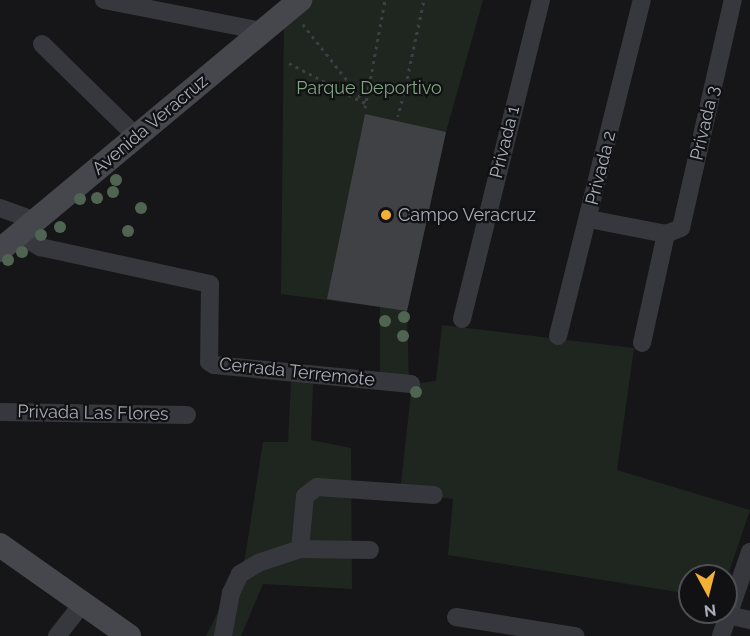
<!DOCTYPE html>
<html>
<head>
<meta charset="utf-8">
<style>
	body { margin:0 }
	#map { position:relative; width:750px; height:636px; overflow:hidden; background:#161618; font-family:Raleway,sans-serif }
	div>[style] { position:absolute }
	.green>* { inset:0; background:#1e261f }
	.building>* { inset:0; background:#404145 }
	.path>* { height:3px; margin-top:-1.5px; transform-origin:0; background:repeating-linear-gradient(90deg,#3d3f44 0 3px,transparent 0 7.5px) }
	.street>* { height:18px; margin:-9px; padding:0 9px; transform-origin:9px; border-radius:9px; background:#37383d }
	.secondary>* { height:24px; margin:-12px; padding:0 12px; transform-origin:12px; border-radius:12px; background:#45474d }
	.trees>* { width:12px; height:12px; margin:-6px; border-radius:50%; background:#506452 }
	.dots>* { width:16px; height:16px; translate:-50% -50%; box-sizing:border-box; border:3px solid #111113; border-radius:50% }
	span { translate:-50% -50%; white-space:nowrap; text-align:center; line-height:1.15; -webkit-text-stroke:4.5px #111113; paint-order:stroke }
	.park-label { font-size:18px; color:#7fa381 }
	.street-label { font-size:18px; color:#a8adb8 }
	.poi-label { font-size:18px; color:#a8adb8 }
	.left { translate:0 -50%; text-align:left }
	.north { position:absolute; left:678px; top:564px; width:60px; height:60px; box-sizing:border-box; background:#111113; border:2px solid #4d4f55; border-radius:50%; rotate:173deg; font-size:16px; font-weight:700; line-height:24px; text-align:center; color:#a8adb8 }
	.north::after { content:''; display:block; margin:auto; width:21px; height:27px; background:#f2b134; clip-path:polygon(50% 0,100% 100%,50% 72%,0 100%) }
</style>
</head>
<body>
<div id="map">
	<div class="green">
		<i style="clip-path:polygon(304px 0,483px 0,446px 132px,407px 311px,409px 386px,380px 383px,380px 307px,281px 294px,284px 16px)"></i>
		<i style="clip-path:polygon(442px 325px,634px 348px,617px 470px,750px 510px,726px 581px,726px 576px,690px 576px,690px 594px,448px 555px,453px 499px,400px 492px,412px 384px,436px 381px)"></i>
		<i style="clip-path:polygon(291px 380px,313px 384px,311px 440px,351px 448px,352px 589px,263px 584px,241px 636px,206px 636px,245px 558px,263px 442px,288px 442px)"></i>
	</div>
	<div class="building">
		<i style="clip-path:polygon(365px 114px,446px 132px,407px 311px,327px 299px)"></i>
	</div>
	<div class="path">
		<i style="left:289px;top:63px;width:86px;rotate:27.8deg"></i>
		<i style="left:365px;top:103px;width:103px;rotate:-128.3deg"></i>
		<i style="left:367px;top:88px;width:37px;rotate:8deg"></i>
		<i style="left:404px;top:93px;width:24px;rotate:105deg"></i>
		<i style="left:404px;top:93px;width:95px;rotate:-77.9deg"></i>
		<i style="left:365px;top:108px;width:110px;rotate:-79.5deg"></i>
	</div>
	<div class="street">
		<i style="left:104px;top:0;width:161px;rotate:11.1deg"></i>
		<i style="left:42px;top:44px;width:132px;rotate:44.4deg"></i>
		<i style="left:0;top:208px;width:37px;rotate:20deg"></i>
		<i style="left:589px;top:219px;width:78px;rotate:11deg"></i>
		<i style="left:666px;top:234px;width:16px;rotate:-22deg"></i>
		<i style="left:681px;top:228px;width:234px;rotate:-77.2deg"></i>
		<i style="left:18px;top:234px;width:26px;rotate:31deg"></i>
		<i style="left:40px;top:247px;width:174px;rotate:12.3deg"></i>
		<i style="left:210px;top:284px;width:78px;rotate:90.7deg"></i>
		<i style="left:209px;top:362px;width:6px;rotate:31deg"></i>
		<i style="left:214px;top:365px;width:198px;rotate:5.5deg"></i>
		<i style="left:462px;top:319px;width:329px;rotate:-76.1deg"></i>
		<i style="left:558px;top:336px;width:346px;rotate:-76deg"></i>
		<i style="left:642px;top:343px;width:112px;rotate:-77.6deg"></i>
		<i style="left:0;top:412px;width:187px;rotate:0.9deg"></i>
		<i style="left:300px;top:549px;width:53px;rotate:-84.6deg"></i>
		<i style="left:305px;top:496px;width:15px;rotate:-37deg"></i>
		<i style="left:317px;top:487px;width:117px;rotate:3.9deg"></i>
		<i style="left:728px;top:615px;width:23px;rotate:13deg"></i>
		<i style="left:456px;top:617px;width:121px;rotate:9.1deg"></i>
		<i style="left:57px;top:636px;width:42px;rotate:-51.8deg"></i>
		<i style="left:223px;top:636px;width:44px;rotate:-79.5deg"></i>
		<i style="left:231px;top:593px;width:21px;rotate:-65deg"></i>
		<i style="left:240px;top:574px;width:21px;rotate:-31deg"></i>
		<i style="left:258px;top:563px;width:44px;rotate:-18.4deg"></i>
		<i style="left:300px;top:549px;width:70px;rotate:0.8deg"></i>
		<i style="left:721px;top:636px;width:89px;rotate:-71deg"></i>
	</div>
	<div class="secondary">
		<i style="left:0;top:250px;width:391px;rotate:-39.8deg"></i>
		<i style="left:0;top:545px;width:158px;rotate:35.2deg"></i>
	</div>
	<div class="trees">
		<i style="left:116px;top:180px"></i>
		<i style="left:113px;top:192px"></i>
		<i style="left:97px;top:198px"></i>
		<i style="left:80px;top:199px"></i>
		<i style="left:141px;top:208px"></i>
		<i style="left:60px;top:227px"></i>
		<i style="left:128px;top:231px"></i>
		<i style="left:41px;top:235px"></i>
		<i style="left:22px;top:252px"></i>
		<i style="left:8px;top:260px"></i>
		<i style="left:404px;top:317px"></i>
		<i style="left:385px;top:321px"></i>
		<i style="left:403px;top:336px"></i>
		<i style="left:416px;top:392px"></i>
	</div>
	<div class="dots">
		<i style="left:386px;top:215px;background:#f2b134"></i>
	</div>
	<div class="park-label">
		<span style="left:369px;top:88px">Parque Deportivo</span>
	</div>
	<div class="street-label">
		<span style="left:705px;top:123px;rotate:-77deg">Privada 3</span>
		<span style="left:150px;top:125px;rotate:-40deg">Avenida Veracruz</span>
		<span style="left:505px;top:142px;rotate:-76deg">Privada 1</span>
		<span style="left:601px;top:168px;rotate:-76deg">Privada 2</span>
		<span style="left:297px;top:372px;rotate:6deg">Cerrada Terremote</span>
		<span style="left:93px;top:413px;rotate:1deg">Privada Las Flores</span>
	</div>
	<div class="poi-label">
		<span class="left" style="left:398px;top:215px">Campo Veracruz</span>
	</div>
	<div class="north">N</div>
</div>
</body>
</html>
